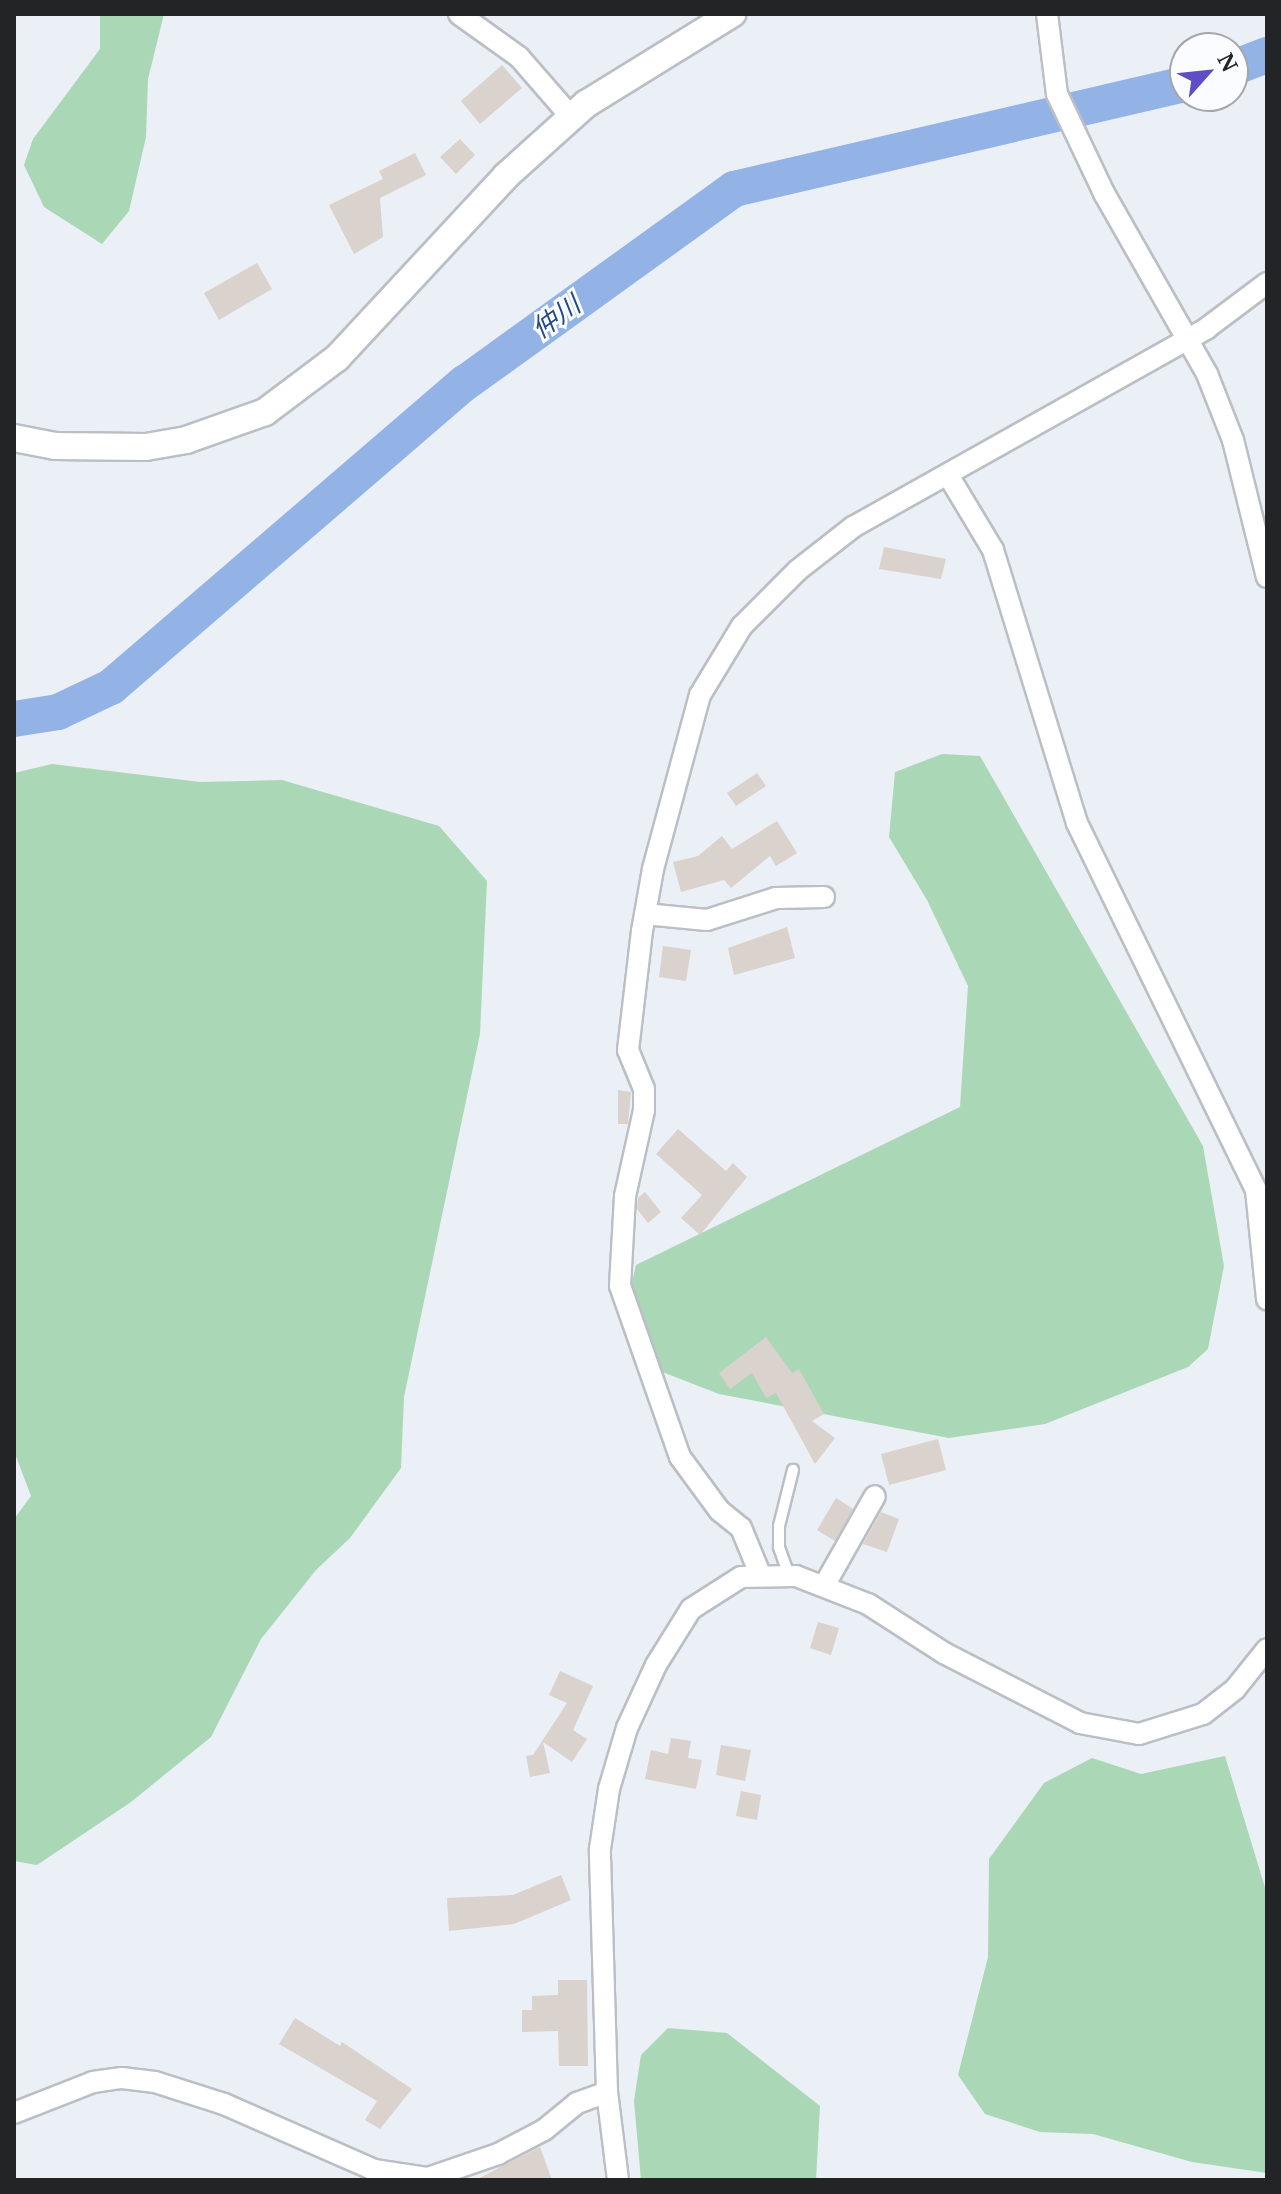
<!DOCTYPE html>
<html>
<head>
<meta charset="utf-8">
<style>
	body { margin:0 }
	#map { position:relative; width:1281px; height:2194px; overflow:hidden; background:#ebeff6; font-family:"Noto Serif","Noto Sans JP",serif }
	div>[style] { position:absolute }
	.green>* { inset:0; background:#aad7b6 }
	.river>* { height:36px; margin:-18px; padding:0 18px; transform-origin:18px; border-radius:18px; background:#93b3e6 }
	.building>* { inset:0; background:#d9d2cd }
	.roads { filter:drop-shadow(2px 0 #bbbfc5) drop-shadow(-2px 0 #bbbfc5) drop-shadow(0 2px #bbbfc5) drop-shadow(0 -2px #bbbfc5) }
	.service>* { height:10px; margin:-5px; padding:0 5px; transform-origin:5px; border-radius:5px; background:#fff }
	.minor>* { height:20px; margin:-10px; padding:0 10px; transform-origin:10px; border-radius:10px; background:#fff }
	.tertiary>* { height:26px; margin:-13px; padding:0 13px; transform-origin:13px; border-radius:13px; background:#fff }
	span { translate:-50% -50%; white-space:nowrap; text-align:center; line-height:1.15; -webkit-text-stroke:6px #fbfcff; paint-order:stroke }
	.water-label { font-size:26px; color:#224885; font-style:italic }
	.frame { position:absolute; inset:0; border:16px solid #222426; pointer-events:none }
	.north { position:absolute; left:1169px; top:32px; width:80px; height:80px; box-sizing:border-box; background:#fbfcff; border:2px solid #a4a6a8; border-radius:50%; rotate:63deg; font-size:22px; font-weight:700; line-height:32px; text-align:center; color:#222426 }
	.north::after { content:''; display:block; margin:auto; width:28px; height:36px; background:#5f4dc6; clip-path:polygon(50% 0,100% 100%,50% 72%,0 100%) }
</style>
</head>
<body>
<div id="map">
	<div class="green">
		<i style="clip-path:polygon(100px 14px,164px 14px,148px 79px,146px 137px,129px 211px,102px 244px,44px 207px,24px 165px,33px 139px,100px 49px)"></i>
		<i style="clip-path:polygon(942px 754px,980px 756px,1203px 1146px,1224px 1266px,1208px 1349px,1188px 1367px,1045px 1424px,949px 1438px,719px 1394px,647px 1366px,628px 1301px,636px 1265px,960px 1107px,968px 986px,927px 900px,889px 837px,895px 772px)"></i>
		<i style="clip-path:polygon(52px 764px,200px 782px,282px 780px,439px 826px,487px 881px,480px 1034px,404px 1397px,401px 1468px,350px 1538px,316px 1570px,261px 1639px,211px 1737px,131px 1802px,37px 1865px,14px 1861px,14px 1519px,31px 1496px,14px 1451px,14px 773px)"></i>
		<i style="clip-path:polygon(1225px 1756px,1267px 1894px,1267px 2173px,1192px 2162px,1093px 2134px,1040px 2132px,985px 2114px,958px 2075px,988px 1957px,989px 1859px,1044px 1783px,1092px 1758px,1141px 1774px)"></i>
		<i style="clip-path:polygon(668px 2028px,727px 2033px,820px 2106px,816px 2180px,641px 2180px,634px 2101px,641px 2055px)"></i>
	</div>
	<div class="river">
		<i style="left:1233px;top:68px;width:36px;rotate:-21deg"></i>
		<i style="left:14px;top:719px;width:45px;rotate:-9deg"></i>
		<i style="left:58px;top:712px;width:59px;rotate:-25.3deg"></i>
		<i style="left:111px;top:687px;width:467px;rotate:-40.7deg"></i>
		<i style="left:465px;top:383px;width:332px;rotate:-35.8deg"></i>
		<i style="left:734px;top:189px;width:463px;rotate:-13.1deg"></i>
	</div>
	<div class="building">
		<i style="clip-path:polygon(502px 65px,522px 88px,480px 124px,461px 101px)"></i>
		<i style="clip-path:polygon(460px 139px,475px 155px,456px 174px,440px 157px)"></i>
		<i style="clip-path:polygon(415px 153px,426px 175px,380px 198px,383px 237px,354px 254px,329px 205px,383px 179px,379px 171px)"></i>
		<i style="clip-path:polygon(257px 263px,272px 289px,219px 320px,204px 293px)"></i>
		<i style="clip-path:polygon(884px 547px,946px 559px,941px 579px,879px 569px)"></i>
		<i style="clip-path:polygon(757px 773px,766px 786px,736px 806px,727px 793px)"></i>
		<i style="clip-path:polygon(777px 821px,797px 853px,776px 866px,770px 856px,731px 888px,724px 880px,681px 892px,673px 862px,698px 856px,722px 836px,732px 849px)"></i>
		<i style="clip-path:polygon(787px 927px,795px 958px,734px 975px,728px 948px)"></i>
		<i style="clip-path:polygon(663px 946px,691px 950px,686px 981px,659px 977px)"></i>
		<i style="clip-path:polygon(618px 1090px,631px 1092px,628px 1124px,618px 1124px)"></i>
		<i style="clip-path:polygon(678px 1129px,726px 1171px,733px 1163px,747px 1177px,700px 1235px,681px 1218px,702px 1195px,656px 1154px)"></i>
		<i style="clip-path:polygon(645px 1192px,661px 1212px,648px 1223px,637px 1209px,638px 1198px)"></i>
		<i style="clip-path:polygon(766px 1337px,792px 1373px,799px 1369px,824px 1414px,812px 1421px,835px 1438px,815px 1464px,776px 1393px,766px 1398px,752px 1373px,730px 1389px,719px 1373px)"></i>
		<i style="clip-path:polygon(938px 1439px,946px 1470px,889px 1485px,881px 1454px)"></i>
		<i style="clip-path:polygon(836px 1498px,853px 1509px,835px 1541px,817px 1530px)"></i>
		<i style="clip-path:polygon(881px 1512px,899px 1519px,887px 1552px,863px 1544px)"></i>
		<i style="clip-path:polygon(818px 1622px,839px 1628px,831px 1655px,810px 1648px)"></i>
		<i style="clip-path:polygon(560px 1671px,593px 1686px,573px 1730px,587px 1739px,572px 1762px,543px 1742px,550px 1773px,530px 1777px,526px 1756px,533px 1755px,567px 1703px,549px 1695px)"></i>
		<i style="clip-path:polygon(671px 1738px,691px 1741px,688px 1758px,702px 1760px,696px 1789px,645px 1779px,651px 1750px,668px 1754px)"></i>
		<i style="clip-path:polygon(721px 1745px,751px 1750px,745px 1781px,716px 1775px)"></i>
		<i style="clip-path:polygon(741px 1791px,761px 1795px,757px 1820px,736px 1816px)"></i>
		<i style="clip-path:polygon(561px 1875px,571px 1900px,514px 1924px,449px 1931px,447px 1898px,513px 1895px)"></i>
		<i style="clip-path:polygon(558px 1980px,587px 1980px,588px 2066px,559px 2066px,558px 2031px,522px 2032px,522px 2010px,532px 2010px,532px 1996px,558px 1995px)"></i>
		<i style="clip-path:polygon(295px 2018px,340px 2046px,342px 2042px,412px 2089px,380px 2129px,365px 2120px,377px 2101px,279px 2044px)"></i>
		<i style="clip-path:polygon(540px 2147px,552px 2180px,476px 2180px,502px 2166px)"></i>
	</div>
	<div class="roads">
		<div class="service">
			<i style="left:789px;top:1575px;width:30px;rotate:-110deg"></i>
			<i style="left:779px;top:1547px;width:21px;rotate:-90deg"></i>
			<i style="left:779px;top:1526px;width:58px;rotate:-76deg"></i>
		</div>
		<div class="minor">
			<i style="left:459px;top:14px;width:74px;rotate:35.6deg"></i>
			<i style="left:519px;top:57px;width:81px;rotate:49deg"></i>
			<i style="left:1047px;top:14px;width:81px;rotate:82.9deg"></i>
			<i style="left:1057px;top:94px;width:112px;rotate:64.6deg"></i>
			<i style="left:1105px;top:195px;width:206px;rotate:60.3deg"></i>
			<i style="left:1207px;top:374px;width:71px;rotate:68.5deg"></i>
			<i style="left:1233px;top:440px;width:141px;rotate:76.1deg"></i>
			<i style="left:948px;top:475px;width:87px;rotate:59deg"></i>
			<i style="left:993px;top:550px;width:286px;rotate:72.9deg"></i>
			<i style="left:1077px;top:823px;width:408px;rotate:64deg"></i>
			<i style="left:1256px;top:1190px;width:110px;rotate:84.2deg"></i>
			<i style="left:645px;top:914px;width:62px;rotate:5.5deg"></i>
			<i style="left:707px;top:920px;width:72px;rotate:-17.7deg"></i>
			<i style="left:776px;top:898px;width:48px;rotate:-1.2deg"></i>
			<i style="left:760px;top:1574px;width:50px;rotate:-112.4deg"></i>
			<i style="left:741px;top:1528px;width:28px;rotate:-141deg"></i>
			<i style="left:719px;top:1510px;width:66px;rotate:-126.3deg"></i>
			<i style="left:680px;top:1457px;width:181px;rotate:-109.3deg"></i>
			<i style="left:620px;top:1286px;width:90px;rotate:-86.8deg"></i>
			<i style="left:625px;top:1196px;width:88px;rotate:-77.5deg"></i>
			<i style="left:644px;top:1110px;width:21px;rotate:-90deg"></i>
			<i style="left:644px;top:1089px;width:42px;rotate:-112.3deg"></i>
			<i style="left:628px;top:1050px;width:120px;rotate:-83.3deg"></i>
			<i style="left:642px;top:931px;width:63px;rotate:-79.9deg"></i>
			<i style="left:653px;top:869px;width:180px;rotate:-74.9deg"></i>
			<i style="left:700px;top:695px;width:81px;rotate:-58.7deg"></i>
			<i style="left:742px;top:626px;width:79px;rotate:-45deg"></i>
			<i style="left:798px;top:570px;width:70px;rotate:-38deg"></i>
			<i style="left:853px;top:527px;width:406px;rotate:-29.3deg"></i>
			<i style="left:1207px;top:328px;width:75px;rotate:-36.9deg"></i>
			<i style="left:824px;top:1586px;width:103px;rotate:-60.5deg"></i>
			<i style="left:14px;top:2113px;width:85px;rotate:-21.4deg"></i>
			<i style="left:93px;top:2082px;width:29px;rotate:-8deg"></i>
			<i style="left:122px;top:2078px;width:33px;rotate:7deg"></i>
			<i style="left:155px;top:2082px;width:72px;rotate:17.7deg"></i>
			<i style="left:224px;top:2104px;width:164px;rotate:23.7deg"></i>
			<i style="left:374px;top:2170px;width:55px;rotate:8.4deg"></i>
			<i style="left:428px;top:2178px;width:74px;rotate:-18.9deg"></i>
			<i style="left:498px;top:2154px;width:52px;rotate:-27.6deg"></i>
			<i style="left:544px;top:2130px;width:43px;rotate:-39.3deg"></i>
			<i style="left:577px;top:2103px;width:32px;rotate:-20deg"></i>
			<i style="left:618px;top:2180px;width:89px;rotate:-97.1deg"></i>
			<i style="left:607px;top:2092px;width:243px;rotate:-91.7deg"></i>
			<i style="left:600px;top:1849px;width:61px;rotate:-81.5deg"></i>
			<i style="left:609px;top:1789px;width:64px;rotate:-73.6deg"></i>
			<i style="left:627px;top:1728px;width:69px;rotate:-65.3deg"></i>
			<i style="left:656px;top:1665px;width:66px;rotate:-58deg"></i>
			<i style="left:691px;top:1609px;width:59px;rotate:-32.6deg"></i>
			<i style="left:741px;top:1577px;width:55px;rotate:-1deg"></i>
			<i style="left:796px;top:1576px;width:77px;rotate:21.3deg"></i>
			<i style="left:868px;top:1604px;width:90px;rotate:32.8deg"></i>
			<i style="left:944px;top:1653px;width:153px;rotate:27.2deg"></i>
			<i style="left:1080px;top:1723px;width:60px;rotate:10.6deg"></i>
			<i style="left:1139px;top:1734px;width:67px;rotate:-17.4deg"></i>
			<i style="left:1203px;top:1714px;width:41px;rotate:-38deg"></i>
			<i style="left:1235px;top:1689px;width:51px;rotate:-51.3deg"></i>
		</div>
		<div class="tertiary">
			<i style="left:14px;top:438px;width:42px;rotate:11deg"></i>
			<i style="left:55px;top:446px;width:91px;rotate:0.6deg"></i>
			<i style="left:146px;top:447px;width:41px;rotate:-9.9deg"></i>
			<i style="left:186px;top:440px;width:84px;rotate:-19.5deg"></i>
			<i style="left:265px;top:412px;width:90px;rotate:-36.9deg"></i>
			<i style="left:337px;top:358px;width:248px;rotate:-47.1deg"></i>
			<i style="left:506px;top:176px;width:108px;rotate:-42deg"></i>
			<i style="left:586px;top:104px;width:172px;rotate:-31.7deg"></i>
		</div>
	</div>
	<div class="water-label">
		<span style="left:556px;top:317px;rotate:-36deg">仲川</span>
	</div>
	<div class="frame"></div>
	<div class="north">N</div>
</div>
</body>
</html>
